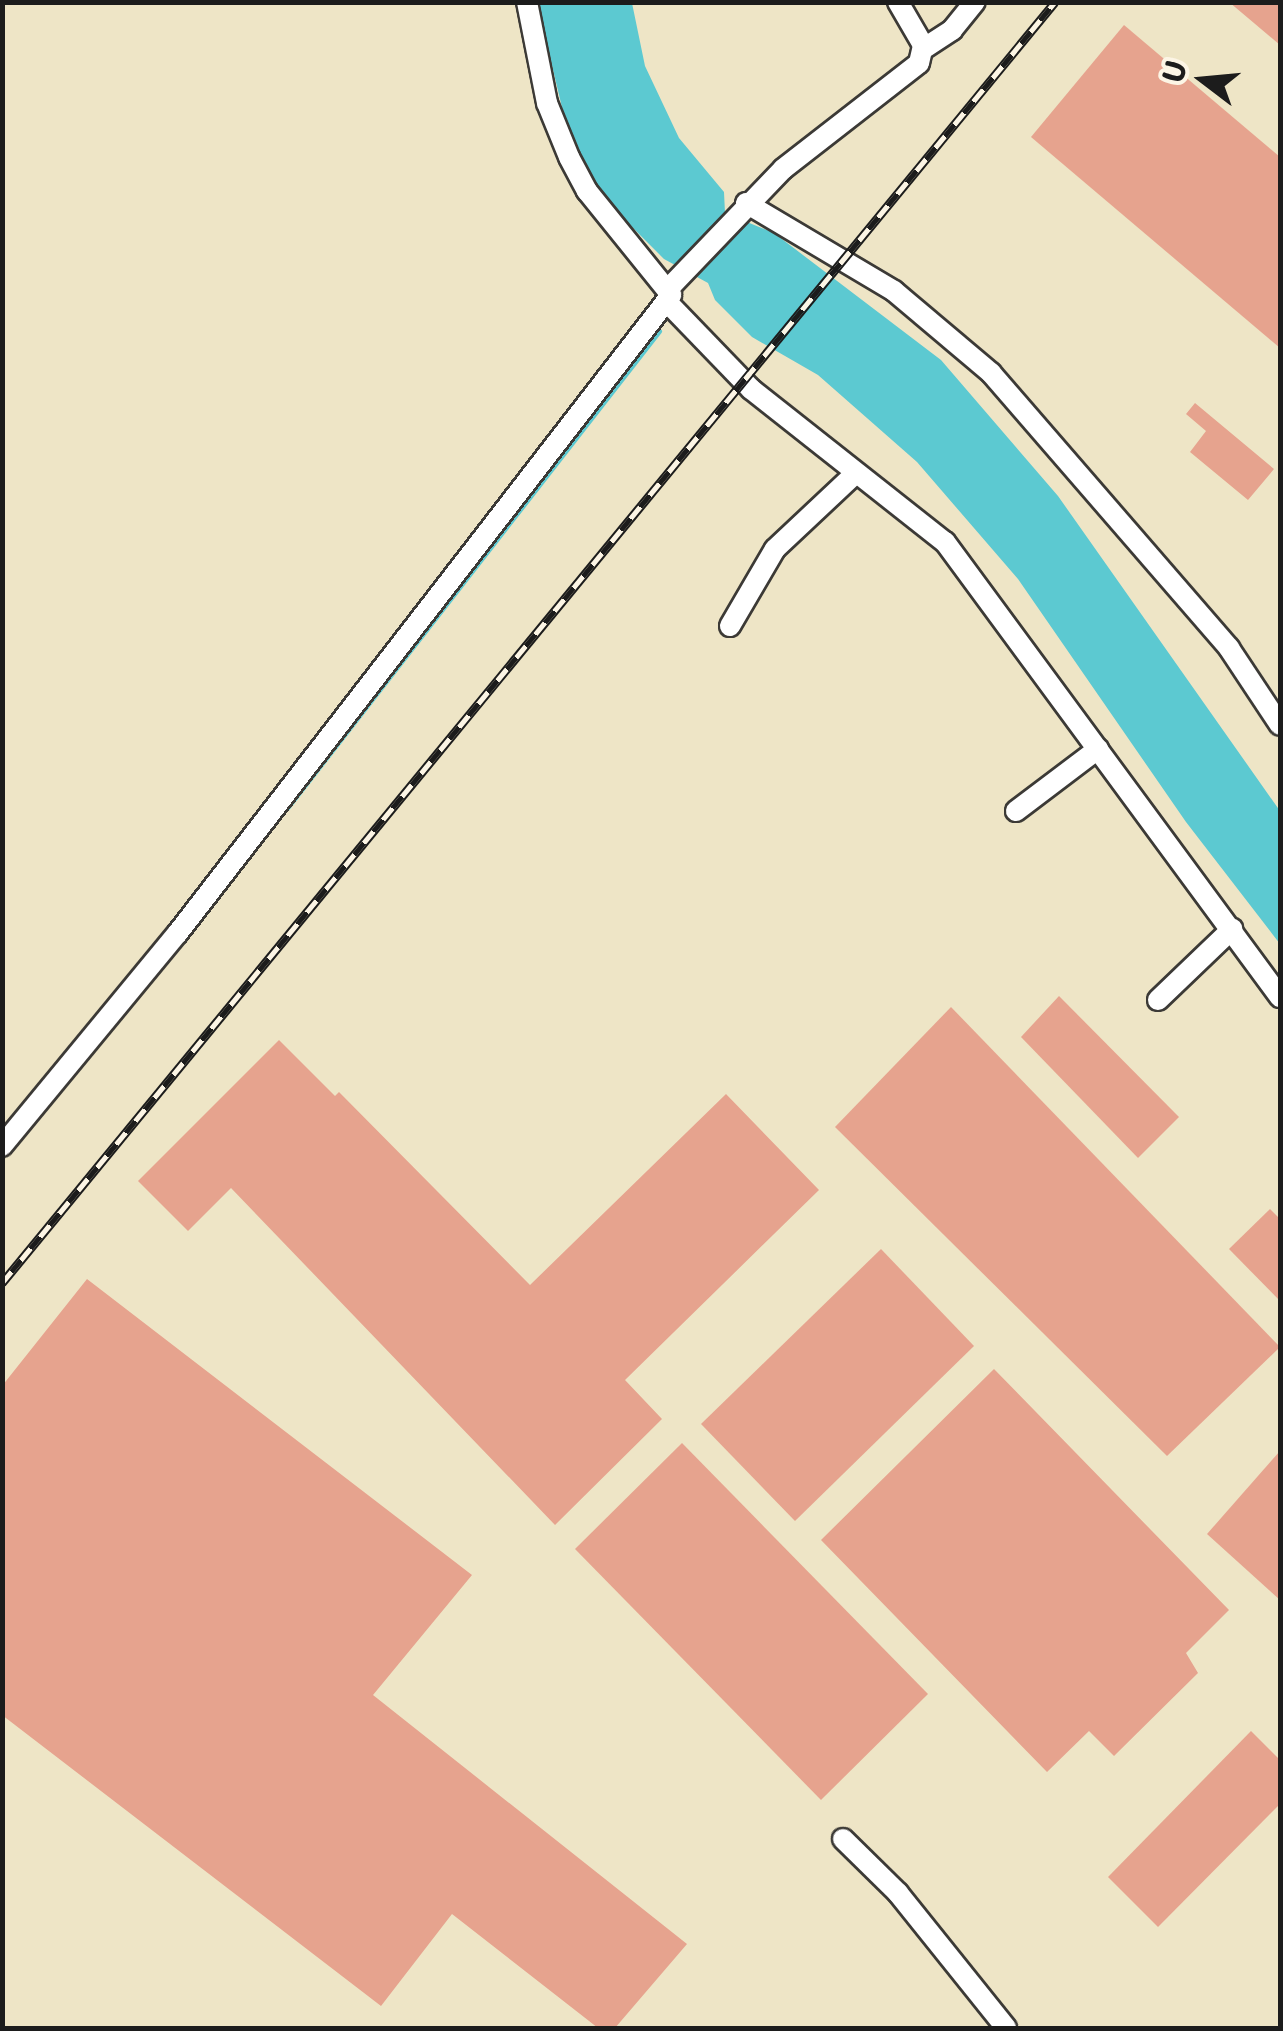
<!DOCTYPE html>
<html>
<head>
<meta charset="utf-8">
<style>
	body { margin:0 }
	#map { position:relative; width:1283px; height:2031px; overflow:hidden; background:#eee5c6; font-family:"Playpen Sans",sans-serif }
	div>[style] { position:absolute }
	.water>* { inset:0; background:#5cc9d1 }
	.stream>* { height:5px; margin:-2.5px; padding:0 2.5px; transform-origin:2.5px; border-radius:2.5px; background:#5cc9d1 }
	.building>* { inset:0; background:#e6a38e }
	.roads { filter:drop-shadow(2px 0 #3c3a36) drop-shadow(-2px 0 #3c3a36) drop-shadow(0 2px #3c3a36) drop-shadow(0 -2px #3c3a36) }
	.minor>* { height:20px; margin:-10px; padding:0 10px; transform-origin:10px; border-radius:10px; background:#fff }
	.rail>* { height:9px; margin-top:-4.5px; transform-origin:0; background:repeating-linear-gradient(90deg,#fcf5e5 0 15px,#1c1c1c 0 30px); box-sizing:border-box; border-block:2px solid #1c1c1c }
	span { translate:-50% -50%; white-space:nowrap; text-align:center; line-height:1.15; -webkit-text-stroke:8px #fcf5e5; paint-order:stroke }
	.frame { position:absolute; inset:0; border:5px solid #1c1c1c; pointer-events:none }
	.north { position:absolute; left:1153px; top:30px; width:100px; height:100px; -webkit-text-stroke:8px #fcf5e5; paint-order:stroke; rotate:286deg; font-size:28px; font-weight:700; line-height:40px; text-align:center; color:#1c1c1c }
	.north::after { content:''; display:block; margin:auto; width:35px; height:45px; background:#1c1c1c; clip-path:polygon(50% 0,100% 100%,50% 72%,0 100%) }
</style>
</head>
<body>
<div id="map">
	<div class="water">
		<i style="clip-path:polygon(537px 3px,632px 3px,645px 66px,679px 138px,724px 192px,725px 213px,774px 233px,941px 360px,1058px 496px,1280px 811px,1280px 944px,1186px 822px,1018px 579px,917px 462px,818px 375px,752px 337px,715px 300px,708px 283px,664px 259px,610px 205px,571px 145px)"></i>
	</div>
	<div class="stream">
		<i style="left:287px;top:808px;width:605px;rotate:-52.05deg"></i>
	</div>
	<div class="building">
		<i style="clip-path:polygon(1229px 2px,1280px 2px,1280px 45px)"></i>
		<i style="clip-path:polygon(1124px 25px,1280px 157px,1280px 348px,1031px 137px)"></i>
		<i style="clip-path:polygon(1195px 403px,1274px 469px,1248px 500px,1190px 452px,1206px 431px,1186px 414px)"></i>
		<i style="clip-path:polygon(1059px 996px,1179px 1117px,1138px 1158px,1021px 1037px)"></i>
		<i style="clip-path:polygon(951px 1007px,1280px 1347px,1167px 1456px,835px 1127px)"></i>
		<i style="clip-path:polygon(279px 1040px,335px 1096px,339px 1092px,530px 1285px,726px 1094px,819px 1190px,625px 1380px,662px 1419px,555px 1525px,231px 1188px,188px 1231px,138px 1181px)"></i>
		<i style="clip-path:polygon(1270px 1209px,1280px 1219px,1280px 1301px,1229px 1249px)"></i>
		<i style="clip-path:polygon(881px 1249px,974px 1346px,795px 1521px,701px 1424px)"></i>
		<i style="clip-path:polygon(87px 1279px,472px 1575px,373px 1695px,687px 1944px,615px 2028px,598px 2028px,452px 1914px,381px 2006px,2px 1715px,2px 1386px)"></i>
		<i style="clip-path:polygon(994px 1369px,1229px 1610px,1186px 1653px,1198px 1673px,1114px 1756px,1089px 1731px,1047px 1772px,821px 1540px)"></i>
		<i style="clip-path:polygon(682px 1443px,928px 1694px,821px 1800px,575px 1549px)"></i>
		<i style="clip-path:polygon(1280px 1451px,1280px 1600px,1207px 1534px)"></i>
		<i style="clip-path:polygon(1251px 1731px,1280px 1760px,1280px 1804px,1158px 1927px,1108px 1877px)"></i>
	</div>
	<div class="roads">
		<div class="minor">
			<i style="left:923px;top:49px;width:35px;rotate:-33deg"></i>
			<i style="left:952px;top:30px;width:36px;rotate:-51deg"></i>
			<i style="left:746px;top:203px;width:172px;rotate:30.7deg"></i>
			<i style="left:894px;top:291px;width:127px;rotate:40.2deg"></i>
			<i style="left:991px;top:373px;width:364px;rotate:49.1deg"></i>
			<i style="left:1229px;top:648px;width:92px;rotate:56.5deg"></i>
			<i style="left:669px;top:288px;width:165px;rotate:-46.2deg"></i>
			<i style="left:783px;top:169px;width:172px;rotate:-37.9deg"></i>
			<i style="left:919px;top:63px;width:18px;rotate:-77deg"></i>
			<i style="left:923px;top:45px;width:50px;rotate:-120.2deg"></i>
			<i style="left:667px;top:302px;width:121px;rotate:46deg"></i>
			<i style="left:751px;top:389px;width:247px;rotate:38.3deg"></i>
			<i style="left:945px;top:542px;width:565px;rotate:53.64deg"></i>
			<i style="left:730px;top:626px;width:89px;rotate:-59.7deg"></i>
			<i style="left:775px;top:549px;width:111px;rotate:-43.2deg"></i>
			<i style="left:1016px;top:811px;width:103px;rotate:-37.1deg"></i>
			<i style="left:1158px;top:1000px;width:103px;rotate:-43.8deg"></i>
			<i style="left:2px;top:1146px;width:275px;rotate:-50.5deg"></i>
			<i style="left:177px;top:934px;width:808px;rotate:-52.29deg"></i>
			<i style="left:671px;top:295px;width:134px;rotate:-128.9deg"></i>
			<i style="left:587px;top:191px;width:38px;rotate:-118deg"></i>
			<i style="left:569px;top:157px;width:58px;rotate:-112.2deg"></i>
			<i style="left:547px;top:103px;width:103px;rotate:-101.2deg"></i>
			<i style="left:843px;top:1839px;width:77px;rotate:44.5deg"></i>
			<i style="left:898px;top:1893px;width:173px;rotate:51.3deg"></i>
		</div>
	</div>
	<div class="rail">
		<i style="left:2px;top:1283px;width:1658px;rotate:-50.58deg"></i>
	</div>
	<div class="frame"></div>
	<div class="north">U</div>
</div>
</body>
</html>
